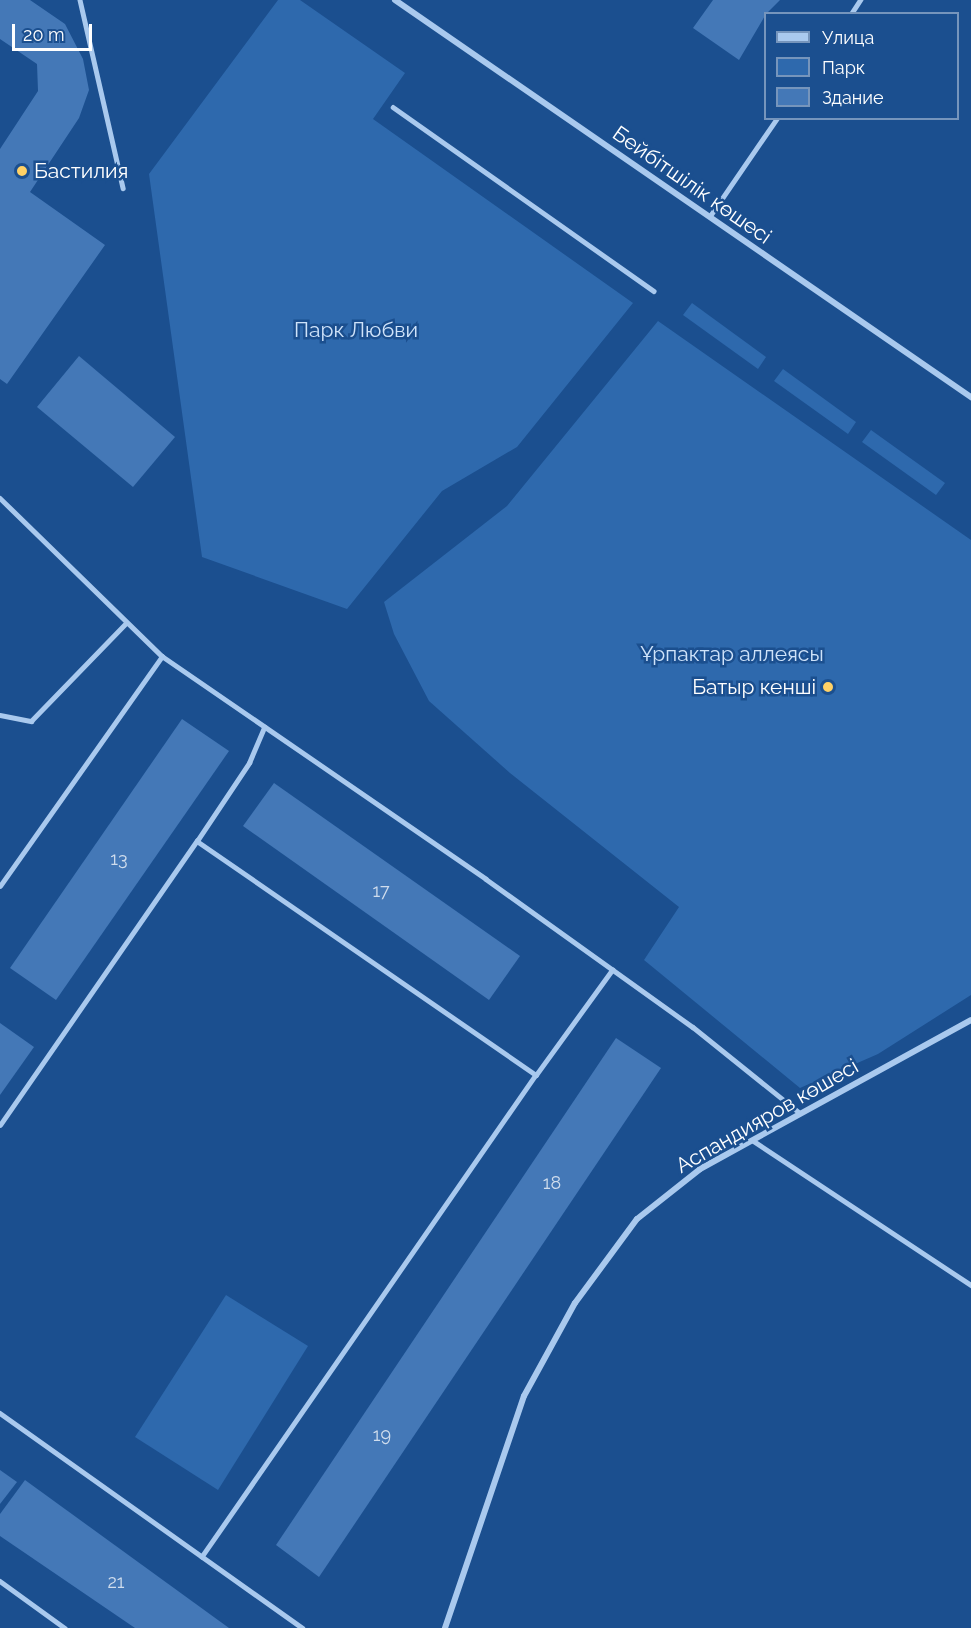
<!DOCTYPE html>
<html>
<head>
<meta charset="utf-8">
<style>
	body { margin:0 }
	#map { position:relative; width:971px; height:1628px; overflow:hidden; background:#1b4f8f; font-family:Raleway,sans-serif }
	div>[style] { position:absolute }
	.green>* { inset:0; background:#2e69ad }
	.building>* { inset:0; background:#4478b7 }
	.lane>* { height:4.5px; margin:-2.25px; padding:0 2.25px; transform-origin:2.25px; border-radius:2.25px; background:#a9c9ee }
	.street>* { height:6px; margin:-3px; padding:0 3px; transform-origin:3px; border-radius:3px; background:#a9c9ee }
	.dots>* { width:16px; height:16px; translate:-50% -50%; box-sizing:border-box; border:3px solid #1b4f8f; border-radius:50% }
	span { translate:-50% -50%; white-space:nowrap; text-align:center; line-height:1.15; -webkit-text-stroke:5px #1b4f8f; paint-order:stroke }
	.number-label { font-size:18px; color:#d0dded }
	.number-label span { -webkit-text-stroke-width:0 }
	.poi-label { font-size:21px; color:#fff }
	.left { translate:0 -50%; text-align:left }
	.right { translate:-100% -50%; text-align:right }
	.street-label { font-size:21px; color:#fff }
	.park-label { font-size:21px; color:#cfe3fa }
	.legend { position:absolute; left:764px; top:12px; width:195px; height:108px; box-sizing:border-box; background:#1b4f8f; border:2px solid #7695bc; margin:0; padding:8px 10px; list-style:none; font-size:18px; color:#fff }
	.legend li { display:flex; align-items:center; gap:12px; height:30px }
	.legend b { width:30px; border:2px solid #7695bc }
	.scale { position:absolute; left:12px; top:24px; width:80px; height:27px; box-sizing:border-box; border:3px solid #fff; border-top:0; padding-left:8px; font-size:18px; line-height:21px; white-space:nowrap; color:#fff; -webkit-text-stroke:4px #1b4f8f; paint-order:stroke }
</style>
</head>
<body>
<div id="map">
	<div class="green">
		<i style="clip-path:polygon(278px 0,300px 0,405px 73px,373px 119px,633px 303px,517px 447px,442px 491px,347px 609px,202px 557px,149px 174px)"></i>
		<i style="clip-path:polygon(692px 303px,766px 357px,758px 369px,683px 315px)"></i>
		<i style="clip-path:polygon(658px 321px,971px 540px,971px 995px,878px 1054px,800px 1088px,644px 960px,679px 907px,510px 773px,429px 701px,394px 634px,384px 602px,507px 506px)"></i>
		<i style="clip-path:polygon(783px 369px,856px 422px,848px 434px,774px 381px)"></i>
		<i style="clip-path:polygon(871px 430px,945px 483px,936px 495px,862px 442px)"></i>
		<i style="clip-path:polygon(226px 1295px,308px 1346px,218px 1490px,135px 1437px)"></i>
	</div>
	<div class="building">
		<i style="clip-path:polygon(0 0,30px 0,65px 24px,83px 59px,89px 90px,79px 118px,30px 192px,105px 245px,7px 384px,0 379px,0 149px,38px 91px,37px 64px,0 39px)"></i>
		<i style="clip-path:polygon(713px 0,780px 0,766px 14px,739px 60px,693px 28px)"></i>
		<i style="clip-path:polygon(79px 356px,175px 437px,133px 487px,37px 407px)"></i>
		<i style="clip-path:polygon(182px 719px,229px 751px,56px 1000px,10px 968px)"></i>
		<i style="clip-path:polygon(274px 783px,520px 956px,489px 1000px,243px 826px)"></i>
		<i style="clip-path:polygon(0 1023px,34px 1047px,0 1095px)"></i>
		<i style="clip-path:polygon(616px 1038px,661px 1068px,319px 1577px,276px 1545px)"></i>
		<i style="clip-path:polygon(0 1470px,17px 1482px,0 1504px)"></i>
		<i style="clip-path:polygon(25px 1480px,229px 1628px,135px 1628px,0 1536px,0 1514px)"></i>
	</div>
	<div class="lane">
		<i style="left:80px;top:0;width:193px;rotate:77.1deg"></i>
		<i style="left:851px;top:14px;width:17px;rotate:-57deg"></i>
		<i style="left:393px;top:107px;width:319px;rotate:35.2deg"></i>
		<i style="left:710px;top:216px;width:119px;rotate:-55.6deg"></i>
		<i style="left:0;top:498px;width:226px;rotate:44.3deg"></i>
		<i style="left:162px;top:656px;width:393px;rotate:34.5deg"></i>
		<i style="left:486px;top:879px;width:254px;rotate:35.6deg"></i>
		<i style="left:693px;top:1027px;width:137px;rotate:38.8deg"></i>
		<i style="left:0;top:715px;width:32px;rotate:11deg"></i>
		<i style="left:31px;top:721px;width:136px;rotate:-45.9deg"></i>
		<i style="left:197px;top:841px;width:94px;rotate:-56.3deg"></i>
		<i style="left:249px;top:763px;width:39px;rotate:-67deg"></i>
		<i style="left:0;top:886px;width:281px;rotate:-54.8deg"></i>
		<i style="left:536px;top:1075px;width:130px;rotate:-54.1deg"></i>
		<i style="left:0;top:1125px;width:346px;rotate:-55.3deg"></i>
		<i style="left:197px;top:841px;width:412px;rotate:34.6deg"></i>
		<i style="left:536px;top:1075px;width:586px;rotate:124.72deg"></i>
		<i style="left:752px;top:1140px;width:263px;rotate:33.5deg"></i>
		<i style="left:0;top:1413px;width:371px;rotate:35.4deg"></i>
		<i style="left:0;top:1581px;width:80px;rotate:35.9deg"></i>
	</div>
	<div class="street">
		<i style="left:395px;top:0;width:700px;rotate:34.58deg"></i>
		<i style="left:445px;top:1628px;width:245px;rotate:-71.2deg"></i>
		<i style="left:524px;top:1396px;width:106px;rotate:-61.3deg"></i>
		<i style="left:575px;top:1303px;width:104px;rotate:-53.6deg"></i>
		<i style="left:637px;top:1219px;width:80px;rotate:-38.4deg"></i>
		<i style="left:700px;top:1169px;width:309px;rotate:-28.8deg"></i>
	</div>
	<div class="dots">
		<i style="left:22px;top:171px;background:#ffd166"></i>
		<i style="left:828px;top:687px;background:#ffd166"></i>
	</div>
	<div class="number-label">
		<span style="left:119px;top:859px">13</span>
		<span style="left:381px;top:891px">17</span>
		<span style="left:552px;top:1183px">18</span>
		<span style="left:382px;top:1435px">19</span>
		<span style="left:116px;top:1582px">21</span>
	</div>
	<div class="poi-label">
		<span class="left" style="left:34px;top:171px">Бастилия</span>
		<span class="right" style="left:816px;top:687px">Батыр кенші</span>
	</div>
	<div class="street-label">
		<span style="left:692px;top:185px;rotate:35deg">Бейбітшілік көшесі</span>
		<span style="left:767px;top:1116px;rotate:-30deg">Аспандияров көшесі</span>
	</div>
	<div class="park-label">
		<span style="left:356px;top:330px">Парк Любви</span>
		<span style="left:732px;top:654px">Ұрпактар аллеясы</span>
	</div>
	<ul class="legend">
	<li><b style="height:8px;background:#a9c9ee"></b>Улица</li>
	<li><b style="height:16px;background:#2e69ad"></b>Парк</li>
	<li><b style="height:16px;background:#4478b7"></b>Здание</li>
	</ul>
	<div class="scale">20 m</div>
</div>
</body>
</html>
